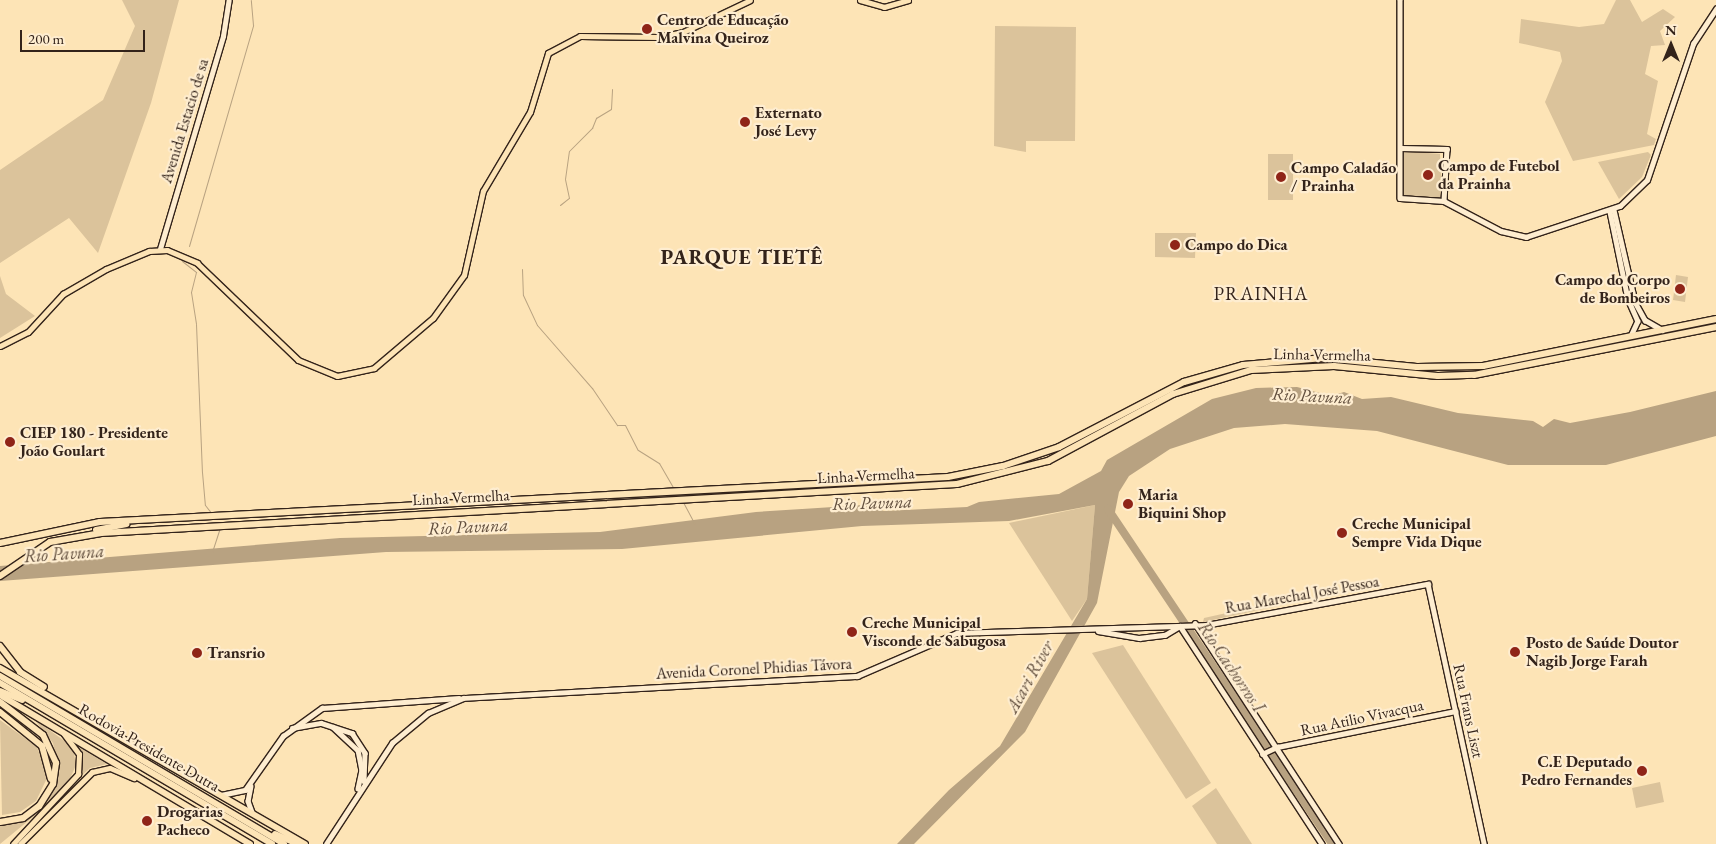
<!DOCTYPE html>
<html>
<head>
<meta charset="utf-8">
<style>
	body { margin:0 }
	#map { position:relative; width:1716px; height:844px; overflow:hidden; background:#fde4b6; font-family:"EB Garamond",serif }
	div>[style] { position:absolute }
	.green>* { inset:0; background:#dbc39b }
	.water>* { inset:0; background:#b8a281 }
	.stream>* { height:1px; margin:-0.5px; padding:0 0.5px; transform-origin:0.5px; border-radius:0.5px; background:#b8a281 }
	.river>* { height:8px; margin:-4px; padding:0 4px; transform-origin:4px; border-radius:4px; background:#b8a281 }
	.roads { filter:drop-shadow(1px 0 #33231a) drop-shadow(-1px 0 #33231a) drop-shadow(0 1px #33231a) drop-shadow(0 -1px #33231a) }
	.secondary>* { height:4.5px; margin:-2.25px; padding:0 2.25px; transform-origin:2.25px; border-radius:2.25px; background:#feedd0 }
	.primary>* { height:5px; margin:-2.5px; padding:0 2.5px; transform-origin:2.5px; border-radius:2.5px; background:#fde4b6 }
	.highway>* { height:6px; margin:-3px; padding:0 3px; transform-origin:3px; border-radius:3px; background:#fde4b6 }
	.dots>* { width:14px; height:14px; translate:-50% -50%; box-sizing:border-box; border:2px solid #feedd0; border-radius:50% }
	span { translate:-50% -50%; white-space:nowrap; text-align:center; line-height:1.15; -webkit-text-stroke:4.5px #feedd0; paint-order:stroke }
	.poi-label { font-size:16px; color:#33231a; font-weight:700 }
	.left { translate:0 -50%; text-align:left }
	.right { translate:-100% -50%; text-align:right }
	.street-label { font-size:16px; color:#33231a }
	.water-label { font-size:18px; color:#624f3e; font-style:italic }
	.quarter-label { font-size:19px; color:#33231a; letter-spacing:1px }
	.district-label { font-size:21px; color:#33231a; font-weight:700; letter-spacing:1px }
	.north { position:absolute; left:1646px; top:20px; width:50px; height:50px; -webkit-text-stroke:4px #feedd0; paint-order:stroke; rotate:0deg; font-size:14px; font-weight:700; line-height:20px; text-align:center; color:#33231a }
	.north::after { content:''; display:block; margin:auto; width:18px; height:22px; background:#33231a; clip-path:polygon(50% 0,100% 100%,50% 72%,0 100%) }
	.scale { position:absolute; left:20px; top:30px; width:125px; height:22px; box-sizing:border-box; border:2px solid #33231a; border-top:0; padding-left:6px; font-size:15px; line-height:18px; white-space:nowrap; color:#33231a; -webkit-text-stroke:4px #feedd0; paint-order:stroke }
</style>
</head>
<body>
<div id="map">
	<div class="green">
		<i style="clip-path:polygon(122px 0,179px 0,151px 103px,98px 253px,69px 218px,0 263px,0 170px,103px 100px,135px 26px)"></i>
		<i style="clip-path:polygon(1616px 0,1630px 0,1642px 22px,1663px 9px,1675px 17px,1660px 31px,1665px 45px,1651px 46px,1645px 74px,1658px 81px,1647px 134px,1656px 139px,1654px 145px,1573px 161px,1545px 102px,1562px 61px,1560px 52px,1519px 43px,1521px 19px,1579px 27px,1604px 24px)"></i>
		<i style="clip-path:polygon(995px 26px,1076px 27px,1075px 141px,1026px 141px,1026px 152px,994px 146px)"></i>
		<i style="clip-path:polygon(1404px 151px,1440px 154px,1442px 198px,1402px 197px)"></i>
		<i style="clip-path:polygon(1648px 152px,1651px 155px,1642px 177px,1619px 199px,1598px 162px)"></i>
		<i style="clip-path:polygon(1268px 154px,1293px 154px,1293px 200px,1268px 200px)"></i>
		<i style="clip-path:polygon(1155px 233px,1196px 233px,1195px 258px,1155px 257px)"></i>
		<i style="clip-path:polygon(1676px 275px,1688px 277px,1685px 302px,1673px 300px)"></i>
		<i style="clip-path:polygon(0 276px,6px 294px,35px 316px,0 338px)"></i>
		<i style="clip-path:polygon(1095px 505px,1087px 599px,1072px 621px,1009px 523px)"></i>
		<i style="clip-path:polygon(1309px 595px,1311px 599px,1203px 622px,1204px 618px)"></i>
		<i style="clip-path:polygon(1123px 645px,1211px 783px,1186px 799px,1092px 653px)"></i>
		<i style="clip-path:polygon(34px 719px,73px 747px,76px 765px,69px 781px,50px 803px,0 844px,0 825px,20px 822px,34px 814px,48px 801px,59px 772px,53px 743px)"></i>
		<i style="clip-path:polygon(0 720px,37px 747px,48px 776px,36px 801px,20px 812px,2px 815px)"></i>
		<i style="clip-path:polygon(80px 748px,107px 764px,90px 768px,80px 777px,83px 766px)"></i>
		<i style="clip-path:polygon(1660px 782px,1664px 802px,1636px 808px,1632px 788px)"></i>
		<i style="clip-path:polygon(1216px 788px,1252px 844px,1217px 844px,1192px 806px)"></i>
	</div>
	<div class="water">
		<i style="clip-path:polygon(1297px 387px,1331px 396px,1344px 392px,1362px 399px,1391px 397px,1458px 413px,1533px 421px,1543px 427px,1554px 419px,1570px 423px,1630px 412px,1716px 391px,1716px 436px,1606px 465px,1508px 465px,1377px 431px,1285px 424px,1234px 428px,1170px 449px,1129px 476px,1119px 492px,1097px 603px,1025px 732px,914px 844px,897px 844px,949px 790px,1000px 746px,1087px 599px,1095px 505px,1009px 521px,862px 526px,622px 549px,386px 552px,0 581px,0 566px,340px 538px,600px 532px,756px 512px,864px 505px,884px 511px,967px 507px,979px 502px,1059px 494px,1101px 471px,1107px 460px,1212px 399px,1256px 388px)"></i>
	</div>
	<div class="stream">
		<i style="left:560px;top:205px;width:11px;rotate:-38deg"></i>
		<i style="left:569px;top:198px;width:19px;rotate:-102deg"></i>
		<i style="left:565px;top:179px;width:28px;rotate:-82deg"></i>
		<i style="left:569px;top:151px;width:33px;rotate:-45deg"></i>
		<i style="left:592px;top:128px;width:11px;rotate:-68deg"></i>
		<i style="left:596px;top:118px;width:17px;rotate:-31deg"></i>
		<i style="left:611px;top:109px;width:20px;rotate:-87deg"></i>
		<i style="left:189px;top:246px;width:230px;rotate:-73.8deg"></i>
		<i style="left:253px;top:25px;width:25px;rotate:-95deg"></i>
		<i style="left:182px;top:261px;width:18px;rotate:38deg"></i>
		<i style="left:196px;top:272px;width:21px;rotate:104deg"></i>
		<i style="left:191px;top:292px;width:32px;rotate:81deg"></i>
		<i style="left:196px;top:324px;width:148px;rotate:87.7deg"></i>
		<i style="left:202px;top:472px;width:33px;rotate:85deg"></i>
		<i style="left:205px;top:505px;width:11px;rotate:52deg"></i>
		<i style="left:522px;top:269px;width:26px;rotate:88deg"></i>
		<i style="left:523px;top:295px;width:33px;rotate:65deg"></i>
		<i style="left:537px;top:325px;width:84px;rotate:48.9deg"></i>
		<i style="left:592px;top:388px;width:45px;rotate:56deg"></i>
		<i style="left:617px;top:425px;width:8px"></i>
		<i style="left:625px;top:425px;width:28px;rotate:63deg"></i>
		<i style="left:638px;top:450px;width:25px;rotate:32deg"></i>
		<i style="left:659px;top:463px;width:30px;rotate:60deg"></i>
		<i style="left:683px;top:502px;width:24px;rotate:62deg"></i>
		<i style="left:212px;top:552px;width:25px;rotate:-72deg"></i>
	</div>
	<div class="river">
		<i style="left:1108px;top:509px;width:403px;rotate:56.2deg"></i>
	</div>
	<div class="roads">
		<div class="secondary">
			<i style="left:1400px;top:0;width:198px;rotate:90deg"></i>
			<i style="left:1400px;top:198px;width:44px;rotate:3.9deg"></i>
			<i style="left:1401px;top:148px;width:46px;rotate:1.2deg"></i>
			<i style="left:1447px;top:149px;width:52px;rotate:93.3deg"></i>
			<i style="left:1444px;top:201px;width:64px;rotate:27.8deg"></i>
			<i style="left:1501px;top:231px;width:26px;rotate:13deg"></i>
			<i style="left:1526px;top:237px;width:99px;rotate:-18.3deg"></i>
			<i style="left:1620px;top:206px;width:37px;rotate:-44deg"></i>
			<i style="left:1647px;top:180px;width:144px;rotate:-71.3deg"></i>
			<i style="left:1693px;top:44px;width:42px;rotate:-56.7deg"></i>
			<i style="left:1614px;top:210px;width:94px;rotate:77.1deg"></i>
			<i style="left:1635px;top:302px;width:21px;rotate:61deg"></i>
			<i style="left:1645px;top:320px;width:20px;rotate:30deg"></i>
			<i style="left:1610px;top:212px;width:89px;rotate:78.3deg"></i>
			<i style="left:1628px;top:299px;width:24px;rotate:66deg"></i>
			<i style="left:1638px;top:321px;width:14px;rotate:115deg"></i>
			<i style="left:160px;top:249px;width:222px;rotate:-73.5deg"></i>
			<i style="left:223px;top:36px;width:36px;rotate:-81deg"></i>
			<i style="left:1195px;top:623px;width:264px;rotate:56.9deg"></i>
			<i style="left:1180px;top:626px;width:260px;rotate:56.9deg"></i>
			<i style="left:1098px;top:631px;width:42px;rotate:9.7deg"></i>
			<i style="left:1139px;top:638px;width:26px;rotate:-7deg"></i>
			<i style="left:1165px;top:635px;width:17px;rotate:-31deg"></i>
			<i style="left:333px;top:727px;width:34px;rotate:43deg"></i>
			<i style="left:358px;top:750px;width:20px;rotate:79deg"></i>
			<i style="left:362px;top:770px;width:19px;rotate:102deg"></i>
			<i style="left:292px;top:728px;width:29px;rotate:-10deg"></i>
			<i style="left:321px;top:723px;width:33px;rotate:18deg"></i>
			<i style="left:352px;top:733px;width:24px;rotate:57deg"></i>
			<i style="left:365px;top:753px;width:28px;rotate:92deg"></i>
			<i style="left:1262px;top:754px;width:17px;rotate:-25deg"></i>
			<i style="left:1277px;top:747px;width:182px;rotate:-11.4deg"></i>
			<i style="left:251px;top:786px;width:15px;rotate:101deg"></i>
			<i style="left:248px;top:801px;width:12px;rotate:70deg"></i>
			<i style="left:221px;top:795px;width:25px;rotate:-12deg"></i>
			<i style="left:245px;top:790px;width:66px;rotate:-54.9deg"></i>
			<i style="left:283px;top:736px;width:48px;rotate:-35.7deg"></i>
			<i style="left:322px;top:708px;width:137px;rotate:-4.2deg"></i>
			<i style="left:326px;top:844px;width:121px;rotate:-56.8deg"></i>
			<i style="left:392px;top:743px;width:47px;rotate:-39.8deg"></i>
			<i style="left:428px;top:713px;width:38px;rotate:-23deg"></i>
			<i style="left:463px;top:698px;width:395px;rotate:-3.2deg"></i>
			<i style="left:857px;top:676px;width:109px;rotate:-23.3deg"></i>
			<i style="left:957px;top:633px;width:249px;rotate:-1.8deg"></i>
			<i style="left:1206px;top:625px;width:226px;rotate:-10.5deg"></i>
			<i style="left:1428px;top:584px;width:266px;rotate:77.8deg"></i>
		</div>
		<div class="primary">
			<i style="left:860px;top:0;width:25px;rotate:16deg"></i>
			<i style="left:884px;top:7px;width:25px;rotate:-16deg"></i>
			<i style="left:0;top:346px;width:31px;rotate:-27deg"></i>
			<i style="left:28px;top:332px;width:52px;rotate:-47.4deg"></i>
			<i style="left:63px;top:294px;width:50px;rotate:-30.2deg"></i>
			<i style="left:106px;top:269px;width:47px;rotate:-22.7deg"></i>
			<i style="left:149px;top:251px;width:18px;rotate:-3deg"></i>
			<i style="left:167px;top:250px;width:33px;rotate:23deg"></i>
			<i style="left:197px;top:263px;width:140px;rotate:43.8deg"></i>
			<i style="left:298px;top:360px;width:42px;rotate:22.3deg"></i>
			<i style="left:337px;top:376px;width:38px;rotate:-12deg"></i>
			<i style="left:374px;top:368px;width:77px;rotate:-40.3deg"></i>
			<i style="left:433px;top:318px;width:53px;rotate:-54.2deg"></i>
			<i style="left:464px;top:275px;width:86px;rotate:-77.3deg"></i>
			<i style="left:483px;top:191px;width:92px;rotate:-59.3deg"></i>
			<i style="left:530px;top:112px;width:62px;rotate:-73deg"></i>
			<i style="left:548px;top:53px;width:36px;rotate:-28deg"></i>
			<i style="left:580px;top:36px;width:78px;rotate:0.7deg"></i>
			<i style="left:658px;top:37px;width:25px;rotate:-11deg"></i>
			<i style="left:683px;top:32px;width:74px;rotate:-25.5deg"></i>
			<i style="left:13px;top:844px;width:96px;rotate:-47.1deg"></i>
			<i style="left:78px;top:774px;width:20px;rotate:-87deg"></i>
			<i style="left:79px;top:754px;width:25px;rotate:-127deg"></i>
			<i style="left:20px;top:844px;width:102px;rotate:-45deg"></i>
			<i style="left:92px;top:772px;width:18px;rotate:-13deg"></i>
			<i style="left:110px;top:768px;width:26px;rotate:23deg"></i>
		</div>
		<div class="highway">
			<i style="left:96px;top:530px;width:31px;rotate:-11deg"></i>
			<i style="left:0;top:543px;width:102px;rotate:-11.9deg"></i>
			<i style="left:100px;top:522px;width:849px;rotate:-3.04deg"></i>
			<i style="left:948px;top:477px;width:56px;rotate:-11.3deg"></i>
			<i style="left:1003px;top:466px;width:59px;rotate:-18.7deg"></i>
			<i style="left:1059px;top:447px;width:141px;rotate:-27.5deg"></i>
			<i style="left:1184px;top:382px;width:61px;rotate:-16.1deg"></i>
			<i style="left:1243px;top:365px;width:81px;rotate:-4.9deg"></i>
			<i style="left:1324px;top:358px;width:93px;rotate:5.5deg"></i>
			<i style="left:1417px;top:367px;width:66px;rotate:-0.9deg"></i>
			<i style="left:1483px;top:366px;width:238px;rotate:-11.4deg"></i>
			<i style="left:0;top:576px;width:60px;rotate:-34.2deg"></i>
			<i style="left:50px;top:542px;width:52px;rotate:-10deg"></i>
			<i style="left:101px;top:533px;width:857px;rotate:-3.28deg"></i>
			<i style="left:957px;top:484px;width:94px;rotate:-14.2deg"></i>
			<i style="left:1048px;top:461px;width:142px;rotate:-28.2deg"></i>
			<i style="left:1173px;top:394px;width:82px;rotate:-17.1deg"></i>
			<i style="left:1251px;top:370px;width:83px;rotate:-2.8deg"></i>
			<i style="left:1334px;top:366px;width:104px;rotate:5.5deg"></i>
			<i style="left:1438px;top:376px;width:36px;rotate:-2deg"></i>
			<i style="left:1474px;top:375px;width:247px;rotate:-11.2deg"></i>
			<i style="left:0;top:646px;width:33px;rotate:52deg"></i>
			<i style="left:20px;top:672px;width:28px;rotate:32deg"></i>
			<i style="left:0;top:668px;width:352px;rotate:30deg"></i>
			<i style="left:0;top:676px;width:330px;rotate:30.6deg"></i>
			<i style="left:0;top:683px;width:316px;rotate:30.6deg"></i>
			<i style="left:0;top:691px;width:24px;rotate:22deg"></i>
			<i style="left:0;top:695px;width:291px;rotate:30.8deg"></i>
			<i style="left:0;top:702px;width:54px;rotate:37.5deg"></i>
			<i style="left:43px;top:735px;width:31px;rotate:65deg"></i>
			<i style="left:56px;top:763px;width:21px;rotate:98deg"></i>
			<i style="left:53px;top:784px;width:26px;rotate:122deg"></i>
			<i style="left:39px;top:806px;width:20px;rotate:143deg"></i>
			<i style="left:23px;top:818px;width:23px;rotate:170deg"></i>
			<i style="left:0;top:712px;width:54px;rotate:39deg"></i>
			<i style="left:42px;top:746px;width:34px;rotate:75deg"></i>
			<i style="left:275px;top:834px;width:24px;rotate:24deg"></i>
		</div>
	</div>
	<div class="dots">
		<i style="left:647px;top:29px;background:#8f2418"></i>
		<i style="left:745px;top:122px;background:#8f2418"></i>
		<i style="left:1428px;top:175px;background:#8f2418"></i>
		<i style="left:1281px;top:177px;background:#8f2418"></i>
		<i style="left:1175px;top:245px;background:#8f2418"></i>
		<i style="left:1680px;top:289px;background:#8f2418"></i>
		<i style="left:10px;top:442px;background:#8f2418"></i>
		<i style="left:1128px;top:504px;background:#8f2418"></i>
		<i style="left:1342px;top:533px;background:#8f2418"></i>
		<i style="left:852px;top:632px;background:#8f2418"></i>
		<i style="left:1515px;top:652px;background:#8f2418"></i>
		<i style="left:197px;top:653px;background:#8f2418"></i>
		<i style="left:1642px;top:771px;background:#8f2418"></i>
		<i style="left:147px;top:821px;background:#8f2418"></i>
	</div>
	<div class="poi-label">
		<span class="left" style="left:657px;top:29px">Centro de Educação<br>Malvina Queiroz</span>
		<span class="left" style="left:755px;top:122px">Externato<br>José Levy</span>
		<span class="left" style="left:1438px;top:175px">Campo de Futebol<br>da Prainha</span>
		<span class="left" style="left:1291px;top:177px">Campo Caladão<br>/ Prainha</span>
		<span class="left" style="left:1185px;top:245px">Campo do Dica</span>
		<span class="right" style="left:1670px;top:289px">Campo do Corpo<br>de Bombeiros</span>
		<span class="left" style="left:20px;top:442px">CIEP 180 - Presidente<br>João Goulart</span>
		<span class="left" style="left:1138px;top:504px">Maria<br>Biquini Shop</span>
		<span class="left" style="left:1352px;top:533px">Creche Municipal<br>Sempre Vida Dique</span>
		<span class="left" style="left:862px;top:632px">Creche Municipal<br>Visconde de Sabugosa</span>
		<span class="left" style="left:1526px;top:652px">Posto de Saúde Doutor<br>Nagib Jorge Farah</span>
		<span class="left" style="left:207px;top:653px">Transrio</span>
		<span class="right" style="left:1632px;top:771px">C.E Deputado<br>Pedro Fernandes</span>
		<span class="left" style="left:157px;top:821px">Drogarias<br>Pacheco</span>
	</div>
	<div class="street-label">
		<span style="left:185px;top:121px;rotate:-73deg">Avenida Estacio de sa</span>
		<span style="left:1322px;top:355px;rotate:1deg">Linha Vermelha</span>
		<span style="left:866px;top:476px;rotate:-3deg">Linha Vermelha</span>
		<span style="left:461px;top:498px;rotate:-3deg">Linha Vermelha</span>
		<span style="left:1302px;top:595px;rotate:-10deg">Rua Marechal José Pessoa</span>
		<span style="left:754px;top:669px;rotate:-3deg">Avenida Coronel Phidias Távora</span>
		<span style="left:1468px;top:711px;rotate:78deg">Rua Frans Liszt</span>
		<span style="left:1362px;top:718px;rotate:-12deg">Rua Atilio Vivacqua</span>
		<span style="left:149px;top:748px;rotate:30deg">Rodovia Presidente Dutra</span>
	</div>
	<div class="water-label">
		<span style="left:1312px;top:396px;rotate:3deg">Rio Pavuna</span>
		<span style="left:872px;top:503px;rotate:-2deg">Rio Pavuna</span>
		<span style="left:468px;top:527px;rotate:-3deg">Rio Pavuna</span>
		<span style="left:64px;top:554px;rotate:-4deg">Rio Pavuna</span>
		<span style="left:1231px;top:667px;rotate:56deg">Rio Cachorros I</span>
		<span style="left:1030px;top:677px;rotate:-61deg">Acari River</span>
	</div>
	<div class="quarter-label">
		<span style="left:1261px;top:294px">PRAINHA</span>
	</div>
	<div class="district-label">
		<span style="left:742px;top:257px">PARQUE TIETÊ</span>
	</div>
	<div class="north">N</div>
	<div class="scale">200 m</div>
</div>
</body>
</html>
